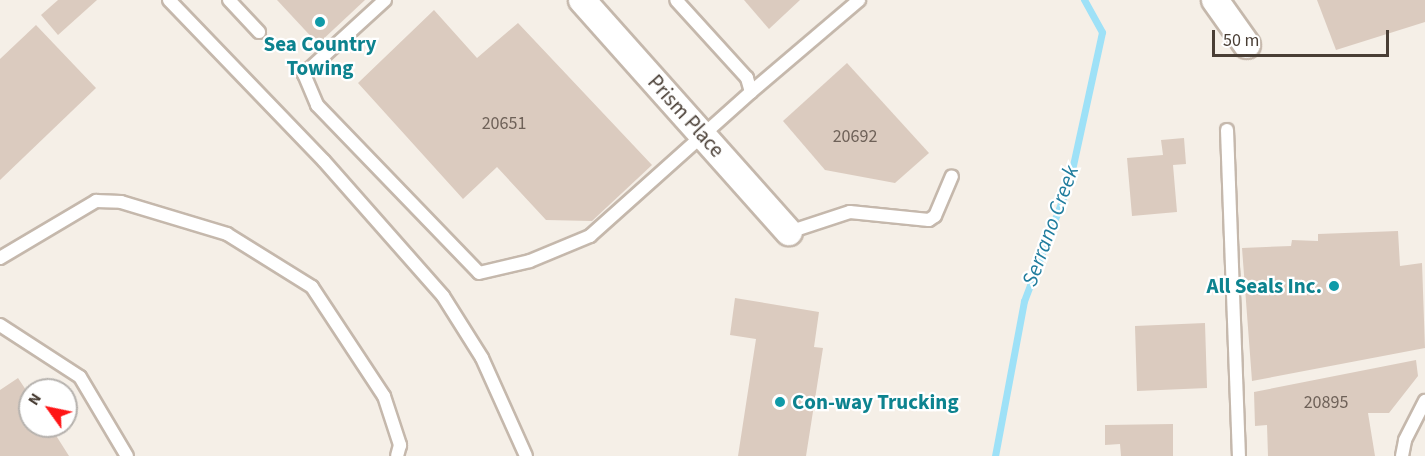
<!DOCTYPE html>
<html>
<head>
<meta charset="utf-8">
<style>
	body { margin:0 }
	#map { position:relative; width:1425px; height:456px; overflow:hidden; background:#f5efe7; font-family:"Source Sans 3",sans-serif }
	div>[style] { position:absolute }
	.stream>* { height:7px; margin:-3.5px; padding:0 3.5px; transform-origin:3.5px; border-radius:3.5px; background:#9ee1f7 }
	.building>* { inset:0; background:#dbcbbf }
	.roads { filter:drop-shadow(2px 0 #c5b8ac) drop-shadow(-2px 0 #c5b8ac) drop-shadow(0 2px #c5b8ac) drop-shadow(0 -2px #c5b8ac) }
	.service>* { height:12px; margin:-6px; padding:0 6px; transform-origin:6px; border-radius:6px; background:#fff }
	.minor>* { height:26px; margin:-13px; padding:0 13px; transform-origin:13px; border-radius:13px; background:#fff }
	.dots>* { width:16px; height:16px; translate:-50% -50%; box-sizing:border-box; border:3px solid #fff; border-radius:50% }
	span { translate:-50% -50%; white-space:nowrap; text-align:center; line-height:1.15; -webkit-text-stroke:4.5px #fff; paint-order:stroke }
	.number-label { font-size:18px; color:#6e6158 }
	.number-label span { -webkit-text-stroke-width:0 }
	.culture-label { font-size:21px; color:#0d838f; font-weight:700 }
	.right { translate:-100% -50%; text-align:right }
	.left { translate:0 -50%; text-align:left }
	.street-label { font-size:21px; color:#493e35 }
	.water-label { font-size:22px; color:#1f7c9d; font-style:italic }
	.north { position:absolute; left:18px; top:378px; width:60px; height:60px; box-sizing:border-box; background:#fff; border:2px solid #b6b2ae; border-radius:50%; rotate:303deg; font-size:16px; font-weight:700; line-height:24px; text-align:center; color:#493e35 }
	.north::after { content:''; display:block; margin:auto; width:21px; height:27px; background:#ff1516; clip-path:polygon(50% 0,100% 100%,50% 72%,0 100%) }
	.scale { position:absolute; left:1212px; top:30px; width:177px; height:27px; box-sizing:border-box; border:3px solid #493e35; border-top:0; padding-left:8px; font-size:18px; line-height:21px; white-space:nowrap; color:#493e35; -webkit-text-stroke:4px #fff; paint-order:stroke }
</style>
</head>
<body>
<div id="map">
	<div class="stream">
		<i style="left:995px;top:456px;width:158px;rotate:-79.4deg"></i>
		<i style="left:1024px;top:301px;width:130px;rotate:-69.3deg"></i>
		<i style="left:1070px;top:179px;width:150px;rotate:-77.7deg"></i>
		<i style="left:1102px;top:32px;width:37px;rotate:-119deg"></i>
	</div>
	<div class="building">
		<i style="clip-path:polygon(58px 0,97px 0,58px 35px,41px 15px)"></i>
		<i style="clip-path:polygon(277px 0,365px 0,318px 44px)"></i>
		<i style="clip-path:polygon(744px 0,800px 0,769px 29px)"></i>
		<i style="clip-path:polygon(1317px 0,1425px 0,1425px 22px,1336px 50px)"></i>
		<i style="clip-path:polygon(434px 10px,477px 58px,518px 23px,652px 165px,592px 221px,546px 220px,497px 167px,463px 199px,358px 83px)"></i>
		<i style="clip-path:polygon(36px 25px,96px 88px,0 180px,0 59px)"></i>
		<i style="clip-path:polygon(847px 63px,929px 153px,895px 183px,825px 170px,783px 121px)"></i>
		<i style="clip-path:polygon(1184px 138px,1186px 164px,1173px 165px,1177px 212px,1132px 216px,1127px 158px,1163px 155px,1161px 140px)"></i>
		<i style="clip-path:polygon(1398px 231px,1400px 266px,1422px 263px,1425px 348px,1252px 381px,1242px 248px,1291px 246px,1292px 240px,1318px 241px,1318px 234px)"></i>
		<i style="clip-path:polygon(735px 298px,819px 312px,814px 347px,823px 348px,806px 456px,738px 456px,756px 339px,730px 335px)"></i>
		<i style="clip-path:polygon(1205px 323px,1207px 388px,1137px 391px,1135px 326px)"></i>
		<i style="clip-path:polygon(1416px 360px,1418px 376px,1389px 413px,1368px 413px,1375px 456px,1268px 456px,1267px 425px,1255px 426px,1254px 392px)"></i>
		<i style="clip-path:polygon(18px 378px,30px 396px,30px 426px,50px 426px,69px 456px,0 456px,0 390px)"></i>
		<i style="clip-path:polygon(1173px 424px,1173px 456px,1121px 456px,1120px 444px,1105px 445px,1105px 425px)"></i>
	</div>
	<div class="roads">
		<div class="service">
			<i style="left:169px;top:0;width:223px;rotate:46.1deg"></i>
			<i style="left:324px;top:161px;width:180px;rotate:48.6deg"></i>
			<i style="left:443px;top:296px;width:73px;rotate:57.8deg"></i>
			<i style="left:482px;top:358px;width:107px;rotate:65.8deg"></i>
			<i style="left:229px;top:0;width:44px;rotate:46.8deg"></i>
			<i style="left:385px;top:0;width:110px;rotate:137.6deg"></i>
			<i style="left:304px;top:74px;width:34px;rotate:67deg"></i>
			<i style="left:317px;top:105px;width:233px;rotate:46deg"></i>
			<i style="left:479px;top:273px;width:52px;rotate:-13.2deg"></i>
			<i style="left:530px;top:261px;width:65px;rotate:-22.6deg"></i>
			<i style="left:590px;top:236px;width:216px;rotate:-41.8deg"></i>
			<i style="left:751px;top:92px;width:15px;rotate:-106deg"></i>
			<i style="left:747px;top:78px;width:105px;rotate:-132.3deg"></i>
			<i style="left:751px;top:92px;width:142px;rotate:-40.4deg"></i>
			<i style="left:1227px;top:130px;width:326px;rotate:87.9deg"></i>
			<i style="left:789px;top:232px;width:64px;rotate:-18.2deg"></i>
			<i style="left:850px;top:212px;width:79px;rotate:5.8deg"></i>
			<i style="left:929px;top:220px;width:7px;rotate:-34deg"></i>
			<i style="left:935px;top:216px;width:43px;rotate:-67deg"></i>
			<i style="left:0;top:258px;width:112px;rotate:-30.7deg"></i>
			<i style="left:96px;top:201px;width:25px;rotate:2deg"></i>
			<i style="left:121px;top:202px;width:111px;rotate:16.8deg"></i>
			<i style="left:227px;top:234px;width:100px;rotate:31.9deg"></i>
			<i style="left:312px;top:287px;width:131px;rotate:56.6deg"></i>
			<i style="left:384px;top:396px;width:52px;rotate:71.9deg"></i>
			<i style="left:400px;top:445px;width:11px;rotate:105deg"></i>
			<i style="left:0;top:325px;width:95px;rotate:33deg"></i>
			<i style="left:80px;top:377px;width:92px;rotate:59.3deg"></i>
			<i style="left:1402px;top:456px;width:16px;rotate:-79deg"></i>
			<i style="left:1405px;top:440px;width:44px;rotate:-62.9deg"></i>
		</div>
		<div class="minor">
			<i style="left:582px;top:0;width:311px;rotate:48.3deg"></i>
			<i style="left:1215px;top:0;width:55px;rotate:54.6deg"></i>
		</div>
	</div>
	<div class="dots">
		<i style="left:320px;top:22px;background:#0f9aa8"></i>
		<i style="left:1334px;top:286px;background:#0f9aa8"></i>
		<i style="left:780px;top:402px;background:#0f9aa8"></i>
	</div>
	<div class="number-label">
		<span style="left:504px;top:124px">20651</span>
		<span style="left:855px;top:137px">20692</span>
		<span style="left:1326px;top:403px">20895</span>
	</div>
	<div class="culture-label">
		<span style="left:320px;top:56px">Sea Country<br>Towing</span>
		<span class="right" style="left:1322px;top:286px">All Seals Inc.</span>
		<span class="left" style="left:792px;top:402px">Con-way Trucking</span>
	</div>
	<div class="street-label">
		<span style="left:686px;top:116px;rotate:48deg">Prism Place</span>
	</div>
	<div class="water-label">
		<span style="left:1051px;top:226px;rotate:-70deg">Serrano Creek</span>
	</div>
	<div class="north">N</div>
	<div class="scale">50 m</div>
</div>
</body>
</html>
